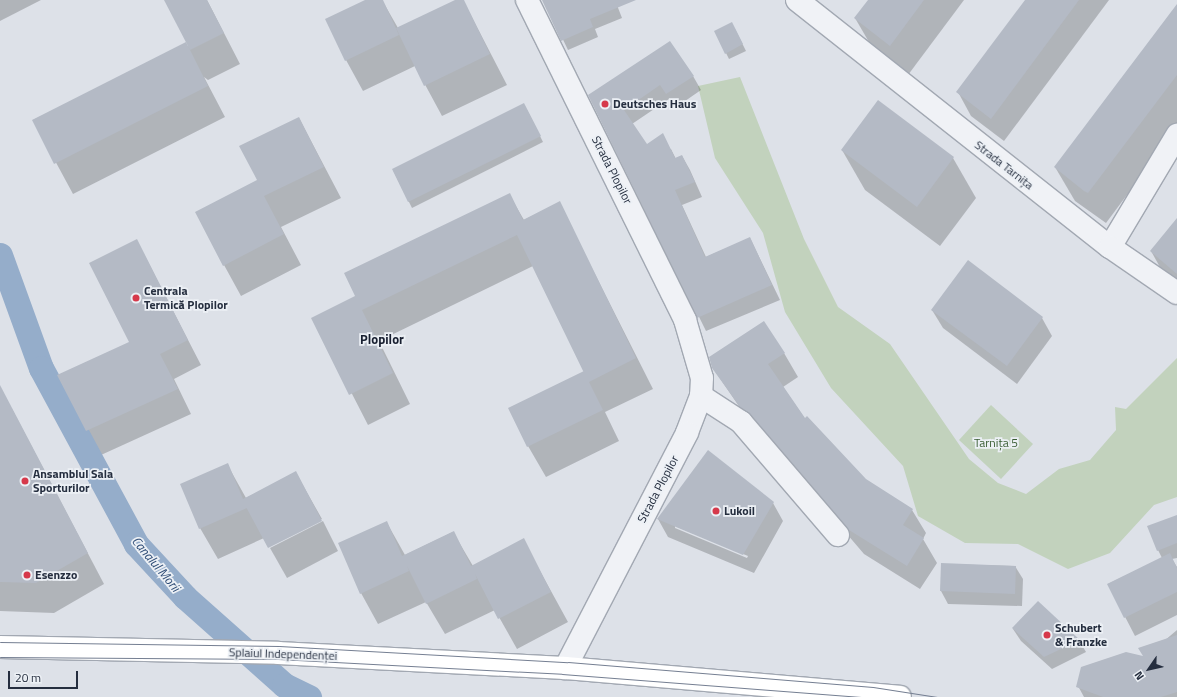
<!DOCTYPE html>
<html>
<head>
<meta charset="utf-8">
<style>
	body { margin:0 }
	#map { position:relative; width:1177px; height:697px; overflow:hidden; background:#dde1e8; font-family:"Titillium Web",sans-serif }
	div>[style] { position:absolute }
	.green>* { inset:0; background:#c2d2bd }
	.shadow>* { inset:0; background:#0003 }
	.canal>* { height:25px; margin:-12.5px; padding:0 12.5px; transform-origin:12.5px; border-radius:12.5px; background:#95adca }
	.building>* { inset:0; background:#b4bac5 }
	.roads { filter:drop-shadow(1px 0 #a2a8b2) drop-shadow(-1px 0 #a2a8b2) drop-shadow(0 1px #a2a8b2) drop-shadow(0 -1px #a2a8b2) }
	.minor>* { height:22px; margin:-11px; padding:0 11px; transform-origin:11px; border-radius:11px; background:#f0f2f6 }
	.major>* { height:22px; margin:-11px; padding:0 11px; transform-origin:11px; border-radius:11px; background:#fff }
	.tram>* { height:1px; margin:-0.5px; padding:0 0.5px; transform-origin:0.5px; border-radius:0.5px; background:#757f92 }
	.dots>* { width:11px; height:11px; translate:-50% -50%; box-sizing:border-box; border:2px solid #ecf0f5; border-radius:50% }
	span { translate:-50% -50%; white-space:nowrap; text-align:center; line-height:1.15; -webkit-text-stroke:3.5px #ecf0f5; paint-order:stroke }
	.poi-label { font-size:12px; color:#252e3f; font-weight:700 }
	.left { translate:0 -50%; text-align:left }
	.street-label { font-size:12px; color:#252e3f }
	.park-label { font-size:12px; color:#385c32 }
	.neighbourhood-label { font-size:13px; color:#181f30; font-weight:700 }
	.water-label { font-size:13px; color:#2d4b75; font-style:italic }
	.north { position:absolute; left:1129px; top:649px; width:40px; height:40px; -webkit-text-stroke:3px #ecf0f5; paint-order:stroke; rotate:236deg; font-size:11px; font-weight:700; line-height:16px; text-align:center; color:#252e3f }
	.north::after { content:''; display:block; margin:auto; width:14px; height:18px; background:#252e3f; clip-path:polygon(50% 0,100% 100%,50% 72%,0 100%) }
	.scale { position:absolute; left:8px; top:671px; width:70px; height:18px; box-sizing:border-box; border:2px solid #252e3f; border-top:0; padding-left:5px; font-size:12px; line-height:14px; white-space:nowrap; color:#252e3f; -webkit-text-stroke:3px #ecf0f5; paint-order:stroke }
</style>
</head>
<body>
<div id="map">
	<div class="green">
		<i style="clip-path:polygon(740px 77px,804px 239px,838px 307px,890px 344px,969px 459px,998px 483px,1026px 494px,1059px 469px,1090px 460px,1116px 430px,1115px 407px,1126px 409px,1177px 358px,1177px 497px,1154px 505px,1110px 553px,1068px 569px,1018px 544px,965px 543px,918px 516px,903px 466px,831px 388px,785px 312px,763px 233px,715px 158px,698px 86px)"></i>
		<i style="clip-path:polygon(991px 405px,1033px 444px,1001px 479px,959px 440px)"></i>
	</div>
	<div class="shadow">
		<i style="clip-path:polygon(0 0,41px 0,0 21px)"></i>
		<i style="clip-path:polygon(165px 0,207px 0,240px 64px,208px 80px,204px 77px,225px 117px,73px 194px,33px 120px,189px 46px)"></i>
		<i style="clip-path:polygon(367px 0,382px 0,398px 28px,463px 0,507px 85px,442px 116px,415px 66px,363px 91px,346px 60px)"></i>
		<i style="clip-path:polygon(544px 0,615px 0,622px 18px,595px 29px,598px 37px,568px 50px)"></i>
		<i style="clip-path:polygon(869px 0,964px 0,908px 75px,873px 49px,855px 18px)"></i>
		<i style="clip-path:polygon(1026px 0,1109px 0,1004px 141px,971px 116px,958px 92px)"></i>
		<i style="clip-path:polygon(1177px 5px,1177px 128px,1106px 223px,1075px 201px,1055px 167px)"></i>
		<i style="clip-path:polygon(735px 29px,746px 51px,729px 59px,726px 53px)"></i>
		<i style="clip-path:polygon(693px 76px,701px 90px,675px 108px,669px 99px,632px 124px,646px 145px,671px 149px,676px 159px,682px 156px,690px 170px,702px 197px,682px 205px,706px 257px,750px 238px,780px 300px,706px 331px,589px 95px)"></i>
		<i style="clip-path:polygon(527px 110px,543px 142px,412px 208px,393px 170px)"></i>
		<i style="clip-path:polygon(299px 118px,341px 198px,281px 227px,301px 265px,241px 296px,224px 265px,258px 180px)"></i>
		<i style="clip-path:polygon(842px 150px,953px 158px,976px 198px,940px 246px,865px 190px)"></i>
		<i style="clip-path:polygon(509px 194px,524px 220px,559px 203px,653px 389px,605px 412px,619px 441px,546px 477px,528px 446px,587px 376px,533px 266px,379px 341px,410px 404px,368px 425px,313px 318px,357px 297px)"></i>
		<i style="clip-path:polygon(1177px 219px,1177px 282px,1161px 269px,1151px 251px)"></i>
		<i style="clip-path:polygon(137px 241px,201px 365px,174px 379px,191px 414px,101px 455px,59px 375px,130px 343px)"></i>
		<i style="clip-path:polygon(932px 310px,1042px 318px,1052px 336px,1017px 384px,943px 328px)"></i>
		<i style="clip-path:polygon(784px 353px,798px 377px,783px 387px,805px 419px,865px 480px,912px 510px,926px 533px,923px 539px,937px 563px,920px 589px,864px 554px,765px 438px,755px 430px,713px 368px)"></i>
		<i style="clip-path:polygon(12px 409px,104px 584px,54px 613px,0 611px,0 410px)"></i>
		<i style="clip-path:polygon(227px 464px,246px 498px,296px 473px,322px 519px,269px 546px,264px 538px,218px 559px,200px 528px)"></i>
		<i style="clip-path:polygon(evenodd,773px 503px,783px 521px,754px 573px,668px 537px,658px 519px,773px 503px,675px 526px,748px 556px,747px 558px,675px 528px,675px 526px)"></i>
		<i style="clip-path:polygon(1177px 516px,1177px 558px,1172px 559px,1177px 567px,1177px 615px,1135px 636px,1108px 584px,1162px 558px,1158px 550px)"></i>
		<i style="clip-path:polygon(323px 521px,338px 551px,287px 578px,270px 548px)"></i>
		<i style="clip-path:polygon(387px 523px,405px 555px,453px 532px,473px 566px,523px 540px,568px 622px,517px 649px,495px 610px,445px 634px,426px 602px,378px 624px,361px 593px)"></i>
		<i style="clip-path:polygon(942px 564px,1015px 566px,1023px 579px,1022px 606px,948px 604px,941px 591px)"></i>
		<i style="clip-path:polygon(1013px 629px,1079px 640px,1086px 652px,1052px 669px,1021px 641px)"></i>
		<i style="clip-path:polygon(1177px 630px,1177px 697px,1084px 697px,1078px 686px,1144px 658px)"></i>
	</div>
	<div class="canal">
		<i style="left:0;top:255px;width:120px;rotate:70.1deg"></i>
		<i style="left:41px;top:368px;width:200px;rotate:61.6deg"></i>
		<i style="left:136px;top:544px;width:72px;rotate:47.2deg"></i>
		<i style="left:185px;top:597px;width:132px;rotate:41.6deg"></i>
		<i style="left:284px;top:685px;width:28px;rotate:26deg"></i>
	</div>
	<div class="building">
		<i style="clip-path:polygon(164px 0,207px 0,224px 33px,190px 50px)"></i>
		<i style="clip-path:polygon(365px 0,383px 0,399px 35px,345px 61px,325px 19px)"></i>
		<i style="clip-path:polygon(455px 0,464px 0,490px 54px,424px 86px,396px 28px)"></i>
		<i style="clip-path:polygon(542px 0,636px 0,590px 19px,593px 27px,561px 41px)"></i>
		<i style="clip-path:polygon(868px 0,924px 0,890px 46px,854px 18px)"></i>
		<i style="clip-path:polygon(1025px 0,1079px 0,991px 119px,956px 92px)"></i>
		<i style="clip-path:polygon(1177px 4px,1177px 75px,1088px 193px,1084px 191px,1054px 167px)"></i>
		<i style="clip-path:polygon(732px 22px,743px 44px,725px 54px,714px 31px)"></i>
		<i style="clip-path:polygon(670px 41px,694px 76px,666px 94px,660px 85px,624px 110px,647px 144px,663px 133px,675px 158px,682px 155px,695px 182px,675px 190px,705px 257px,750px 237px,772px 285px,697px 318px,588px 95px)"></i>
		<i style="clip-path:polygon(186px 42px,208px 86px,54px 164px,32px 120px)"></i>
		<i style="clip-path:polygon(878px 100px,954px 157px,917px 207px,841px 150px)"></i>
		<i style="clip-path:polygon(524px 103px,541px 136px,408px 202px,392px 169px)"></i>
		<i style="clip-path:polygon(299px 117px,324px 167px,264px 196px,284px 234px,223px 266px,195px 212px,257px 180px,239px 146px)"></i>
		<i style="clip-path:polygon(510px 193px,523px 220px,560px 201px,636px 358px,589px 382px,603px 410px,527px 447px,508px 408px,584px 371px,586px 377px,517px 235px,362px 310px,393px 373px,349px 395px,311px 318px,355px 296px,344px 273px)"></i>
		<i style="clip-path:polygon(1177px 218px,1177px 274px,1150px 251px)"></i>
		<i style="clip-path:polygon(137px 239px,188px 340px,160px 354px,178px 389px,86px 431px,57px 375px,129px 342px,89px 263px)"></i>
		<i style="clip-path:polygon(968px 260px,1043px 317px,1007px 366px,931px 310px)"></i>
		<i style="clip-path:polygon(764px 321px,785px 353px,768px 364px,805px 418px,807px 416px,866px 479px,913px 509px,903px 525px,924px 538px,907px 566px,849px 530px,750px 414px,740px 407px,712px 368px,709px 357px)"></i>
		<i style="clip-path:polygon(0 385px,88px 553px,36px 583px,0 582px)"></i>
		<i style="clip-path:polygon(708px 450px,774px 502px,743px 555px,657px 519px)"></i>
		<i style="clip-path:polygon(228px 463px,243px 499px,296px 471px,322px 521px,268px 548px,245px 505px,247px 508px,199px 529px,180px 484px)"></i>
		<i style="clip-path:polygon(1177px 515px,1177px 543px,1157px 551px,1147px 526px)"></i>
		<i style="clip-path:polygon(387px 521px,402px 556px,454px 531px,471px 566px,524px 538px,551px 592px,498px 619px,475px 574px,477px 579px,426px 604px,407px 566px,409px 571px,360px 594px,338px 543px)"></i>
		<i style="clip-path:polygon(1170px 553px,1177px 568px,1177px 592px,1124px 618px,1107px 584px)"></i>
		<i style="clip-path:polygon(941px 563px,1016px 566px,1015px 594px,940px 591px)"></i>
		<i style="clip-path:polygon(1038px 601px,1080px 640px,1044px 657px,1012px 628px)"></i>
		<i style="clip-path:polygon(1177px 635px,1177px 692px,1161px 697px,1103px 697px,1076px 687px,1081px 667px,1126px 652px,1143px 656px,1138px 648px)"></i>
	</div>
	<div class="roads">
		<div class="minor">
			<i style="left:527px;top:0;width:357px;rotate:63.7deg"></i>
			<i style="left:685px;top:320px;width:60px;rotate:73.7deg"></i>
			<i style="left:702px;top:378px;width:18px;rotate:93deg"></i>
			<i style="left:701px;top:396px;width:40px;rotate:111deg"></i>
			<i style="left:687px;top:433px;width:265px;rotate:117.4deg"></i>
			<i style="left:797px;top:0;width:399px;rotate:38.3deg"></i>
			<i style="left:1110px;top:247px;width:131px;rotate:-59.1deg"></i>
			<i style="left:1110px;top:247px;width:81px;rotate:34.5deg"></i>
			<i style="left:701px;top:396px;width:48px;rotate:33deg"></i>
			<i style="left:741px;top:422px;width:149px;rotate:49.4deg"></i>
		</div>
		<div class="major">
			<i style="left:0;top:647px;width:278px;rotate:1.2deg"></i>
			<i style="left:278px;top:653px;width:287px;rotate:3deg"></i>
			<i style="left:565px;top:668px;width:336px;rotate:4.9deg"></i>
		</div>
	</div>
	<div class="tram">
		<i style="left:0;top:642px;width:279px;rotate:0.8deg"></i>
		<i style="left:279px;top:646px;width:289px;rotate:3.2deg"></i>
		<i style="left:568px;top:662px;width:306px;rotate:4.7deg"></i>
		<i style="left:873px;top:687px;width:65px;rotate:8.9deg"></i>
		<i style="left:0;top:657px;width:278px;rotate:0.4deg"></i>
		<i style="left:278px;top:659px;width:284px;rotate:3deg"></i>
		<i style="left:562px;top:674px;width:300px;rotate:4.4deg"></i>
	</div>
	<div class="dots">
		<i style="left:605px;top:104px;background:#d6394b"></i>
		<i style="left:136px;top:298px;background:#d6394b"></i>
		<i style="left:25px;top:481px;background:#d6394b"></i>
		<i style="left:716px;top:511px;background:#d6394b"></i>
		<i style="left:27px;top:575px;background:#d6394b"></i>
		<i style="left:1047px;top:635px;background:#d6394b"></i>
	</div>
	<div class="poi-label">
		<span class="left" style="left:613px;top:104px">Deutsches Haus</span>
		<span class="left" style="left:144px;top:298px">Centrala<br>Termică Plopilor</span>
		<span class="left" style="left:33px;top:481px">Ansamblul Sala<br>Sporturilor</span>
		<span class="left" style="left:724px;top:511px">Lukoil</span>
		<span class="left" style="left:35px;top:575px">Esenzzo</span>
		<span class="left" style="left:1055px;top:635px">Schubert<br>&amp; Franzke</span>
	</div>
	<div class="street-label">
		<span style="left:1004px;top:165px;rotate:38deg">Strada Tarnița</span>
		<span style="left:612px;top:170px;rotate:63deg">Strada Plopilor</span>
		<span style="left:658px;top:489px;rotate:-62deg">Strada Plopilor</span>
		<span style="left:283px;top:654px;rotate:2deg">Splaiul Independenței</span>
	</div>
	<div class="park-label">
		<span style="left:996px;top:443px">Tarnița 5</span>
	</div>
	<div class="neighbourhood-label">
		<span style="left:382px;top:339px">Plopilor</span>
	</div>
	<div class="water-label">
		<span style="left:156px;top:564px;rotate:50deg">Canalul Morii</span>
	</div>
	<div class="north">N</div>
	<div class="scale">20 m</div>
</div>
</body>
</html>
